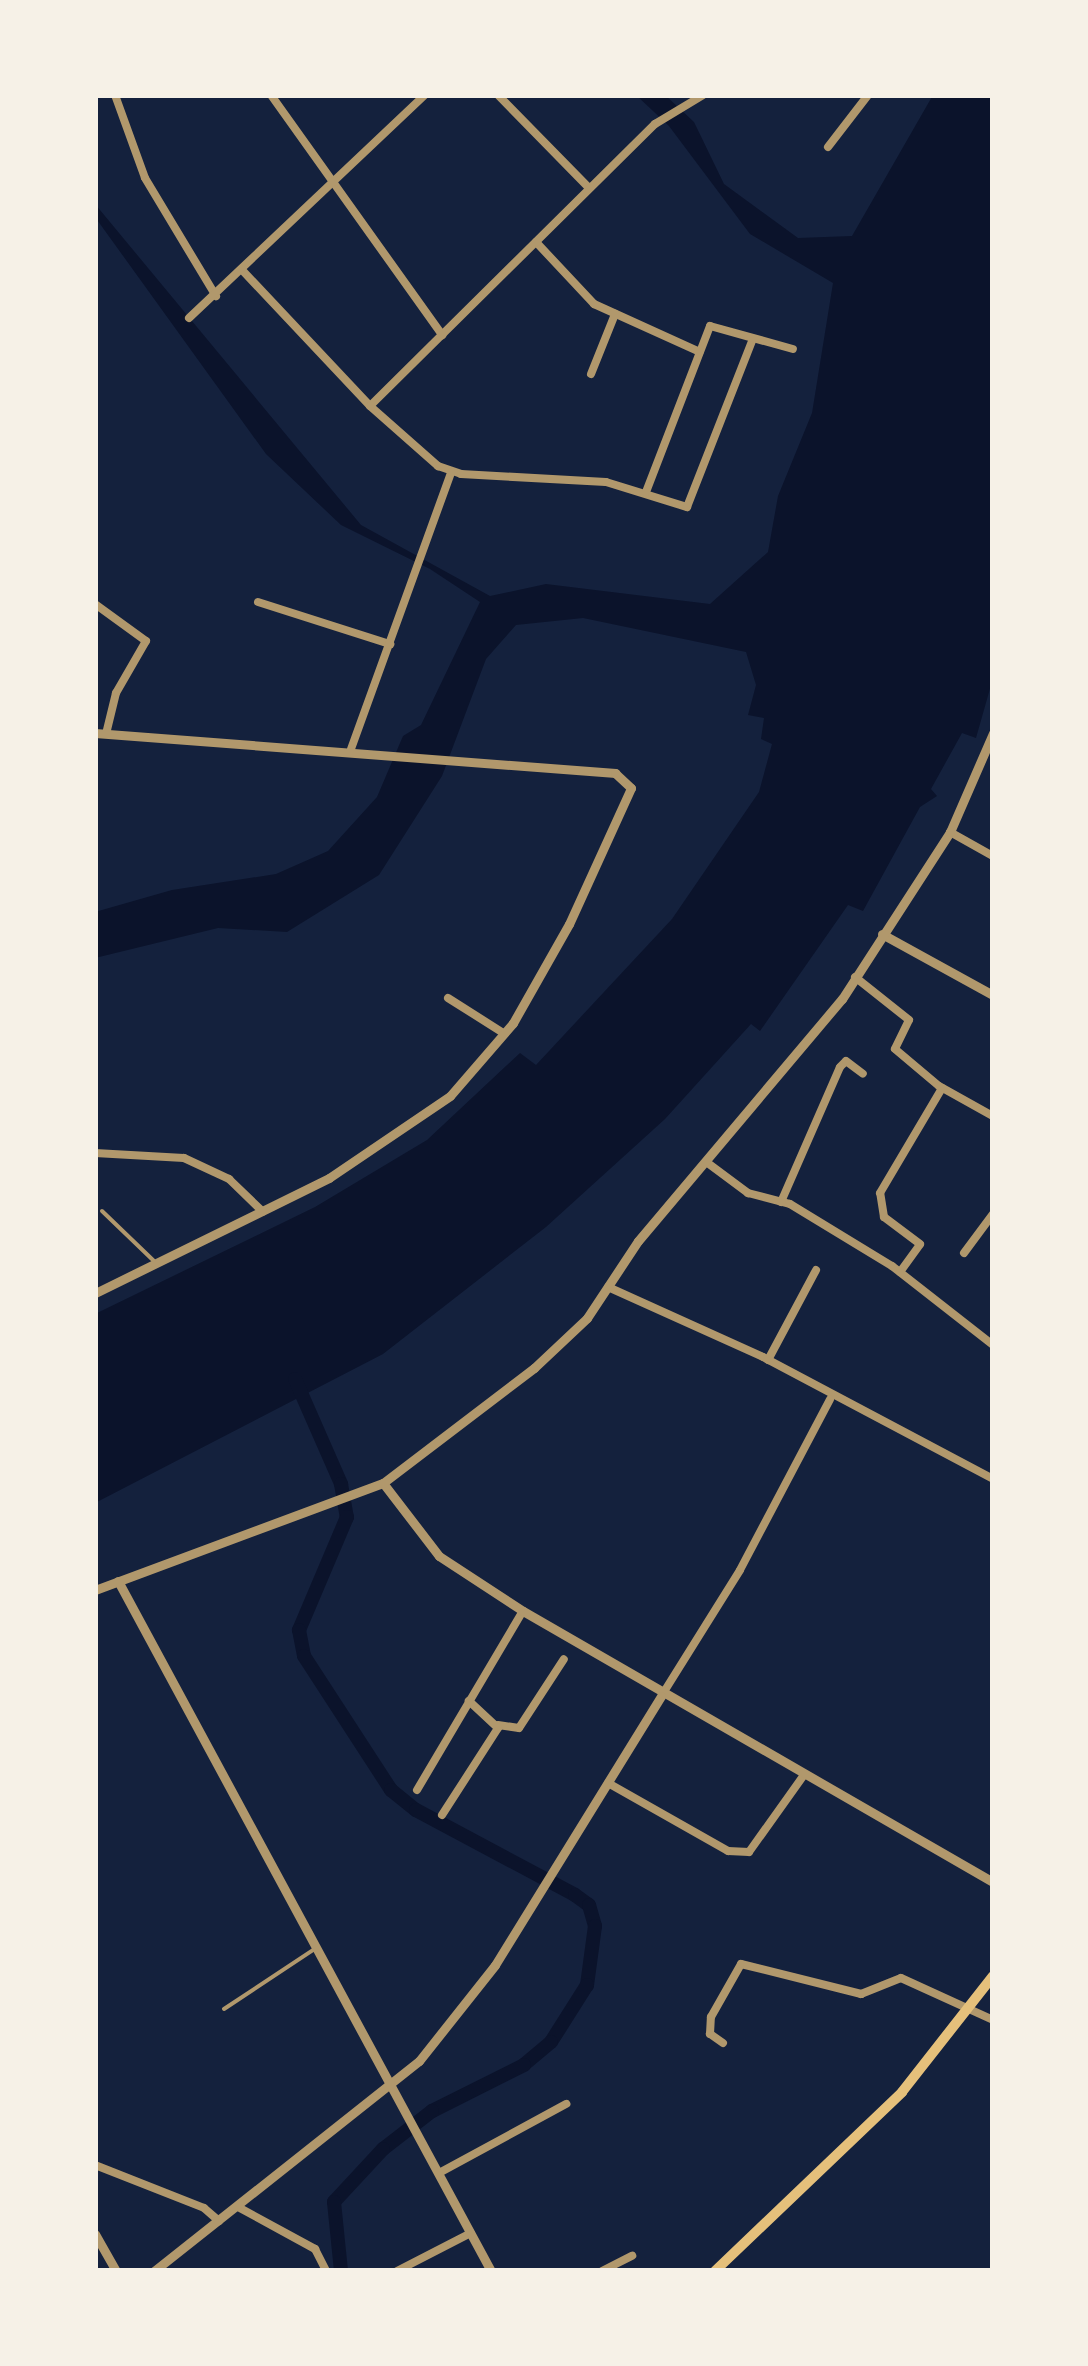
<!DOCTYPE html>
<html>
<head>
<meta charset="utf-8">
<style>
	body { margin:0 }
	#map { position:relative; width:1088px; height:2366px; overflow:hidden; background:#14213d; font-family:"Public Sans",sans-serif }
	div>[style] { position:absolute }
	.water>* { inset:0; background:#0b132b }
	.canal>* { height:14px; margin:-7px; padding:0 7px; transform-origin:7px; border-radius:7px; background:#0b132b }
	.service>* { height:4px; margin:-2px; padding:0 2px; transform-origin:2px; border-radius:2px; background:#b1986c }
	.minor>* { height:8px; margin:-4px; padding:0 4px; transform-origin:4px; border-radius:4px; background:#b1986c }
	.tertiary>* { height:9px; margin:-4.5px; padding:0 4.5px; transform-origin:4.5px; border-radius:4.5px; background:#b1986c }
	.secondary>* { height:10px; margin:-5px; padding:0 5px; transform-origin:5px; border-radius:5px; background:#e5c07b }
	span { translate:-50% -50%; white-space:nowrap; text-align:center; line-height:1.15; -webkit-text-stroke:9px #f6f1e7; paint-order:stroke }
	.frame { position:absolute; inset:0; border:98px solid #f6f1e7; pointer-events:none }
</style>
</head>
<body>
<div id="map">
	<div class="water">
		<i style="clip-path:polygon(636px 95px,665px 95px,694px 122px,724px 184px,798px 238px,852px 236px,933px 95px,993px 95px,993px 678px,976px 738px,962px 733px,931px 789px,937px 796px,920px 807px,863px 911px,848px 905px,760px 1031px,751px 1024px,665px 1119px,546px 1227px,383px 1354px,95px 1503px,95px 1314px,315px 1207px,427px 1140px,520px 1053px,536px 1065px,672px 919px,759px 792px,772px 744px,761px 739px,764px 718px,748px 715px,756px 685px,746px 652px,583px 618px,516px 625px,486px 659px,442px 776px,379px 875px,287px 932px,218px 928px,95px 958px,95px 912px,172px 890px,276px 874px,328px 851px,377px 797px,403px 736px,421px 725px,480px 602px,430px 569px,341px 525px,266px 454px,95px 217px,95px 204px,361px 525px,490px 596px,546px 584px,710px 604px,768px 552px,778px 496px,812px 413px,833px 283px,750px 234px,669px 126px)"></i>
	</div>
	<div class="canal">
		<i style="left:295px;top:1379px;width:115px;rotate:66.3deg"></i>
		<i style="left:341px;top:1484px;width:34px;rotate:80deg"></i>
		<i style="left:347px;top:1517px;width:123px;rotate:113deg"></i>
		<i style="left:299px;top:1630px;width:26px;rotate:79deg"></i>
		<i style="left:304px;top:1656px;width:160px;rotate:57deg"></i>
		<i style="left:391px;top:1790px;width:32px;rotate:39deg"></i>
		<i style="left:416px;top:1810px;width:180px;rotate:28.1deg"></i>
		<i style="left:575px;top:1895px;width:17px;rotate:36deg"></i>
		<i style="left:589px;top:1905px;width:22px;rotate:74deg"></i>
		<i style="left:595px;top:1926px;width:60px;rotate:97.7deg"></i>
		<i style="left:587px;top:1985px;width:67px;rotate:122.3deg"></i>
		<i style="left:551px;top:2042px;width:35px;rotate:140deg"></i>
		<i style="left:524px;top:2065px;width:103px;rotate:153.4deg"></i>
		<i style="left:432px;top:2111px;width:62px;rotate:142.2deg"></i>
		<i style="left:383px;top:2149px;width:72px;rotate:132.8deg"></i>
		<i style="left:334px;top:2202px;width:69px;rotate:84.2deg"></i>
	</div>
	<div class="service">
		<i style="left:102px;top:1211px;width:75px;rotate:43.9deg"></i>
		<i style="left:224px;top:2009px;width:107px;rotate:-33.5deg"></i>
	</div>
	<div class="minor">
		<i style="left:115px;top:95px;width:88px;rotate:70.1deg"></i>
		<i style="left:145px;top:178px;width:138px;rotate:59deg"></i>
		<i style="left:271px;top:95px;width:295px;rotate:54.5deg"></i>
		<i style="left:498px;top:95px;width:130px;rotate:45.6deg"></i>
		<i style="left:828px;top:147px;width:66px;rotate:-52.4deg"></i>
		<i style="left:536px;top:242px;width:85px;rotate:46.9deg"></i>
		<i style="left:594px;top:304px;width:116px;rotate:24.4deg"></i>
		<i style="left:243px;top:271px;width:185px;rotate:46.7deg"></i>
		<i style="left:370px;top:406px;width:91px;rotate:41.4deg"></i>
		<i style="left:438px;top:466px;width:24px;rotate:19deg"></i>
		<i style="left:461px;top:474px;width:145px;rotate:3.2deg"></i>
		<i style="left:606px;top:482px;width:85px;rotate:17.2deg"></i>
		<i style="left:687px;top:507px;width:180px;rotate:-68.6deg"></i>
		<i style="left:189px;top:318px;width:325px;rotate:-43.4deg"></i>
		<i style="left:591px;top:374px;width:65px;rotate:-68.2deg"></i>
		<i style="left:370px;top:406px;width:401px;rotate:-44.7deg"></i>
		<i style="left:655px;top:124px;width:56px;rotate:-31.1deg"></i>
		<i style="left:646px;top:492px;width:178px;rotate:-68.9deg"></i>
		<i style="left:710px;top:326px;width:86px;rotate:15.5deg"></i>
		<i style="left:258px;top:602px;width:139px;rotate:17.7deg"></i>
		<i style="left:95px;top:604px;width:63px;rotate:36deg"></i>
		<i style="left:146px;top:641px;width:60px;rotate:120deg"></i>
		<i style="left:116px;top:693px;width:42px;rotate:103.7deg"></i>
		<i style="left:351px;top:749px;width:294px;rotate:-70.1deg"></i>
		<i style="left:950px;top:832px;width:49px;rotate:29.2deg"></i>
		<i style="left:855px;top:977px;width:69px;rotate:38.5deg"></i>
		<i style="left:909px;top:1020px;width:32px;rotate:116deg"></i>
		<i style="left:895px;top:1049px;width:57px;rotate:40.1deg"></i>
		<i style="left:939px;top:1086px;width:62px;rotate:29.1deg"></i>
		<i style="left:448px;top:998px;width:67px;rotate:32.3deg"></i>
		<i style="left:95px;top:1153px;width:89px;rotate:3.2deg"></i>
		<i style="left:184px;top:1158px;width:50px;rotate:25deg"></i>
		<i style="left:229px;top:1179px;width:47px;rotate:44.1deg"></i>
		<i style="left:709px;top:1164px;width:49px;rotate:36.6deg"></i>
		<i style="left:748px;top:1193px;width:43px;rotate:14.7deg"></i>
		<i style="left:790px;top:1204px;width:119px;rotate:31.3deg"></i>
		<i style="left:892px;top:1266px;width:128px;rotate:38deg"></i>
		<i style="left:781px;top:1202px;width:147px;rotate:-66.4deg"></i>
		<i style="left:840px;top:1067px;width:8px;rotate:-45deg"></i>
		<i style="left:846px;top:1061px;width:21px;rotate:37deg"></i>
		<i style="left:964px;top:1253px;width:49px;rotate:-53.4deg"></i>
		<i style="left:900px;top:1272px;width:34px;rotate:-54deg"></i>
		<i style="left:920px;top:1244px;width:45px;rotate:-143.1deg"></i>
		<i style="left:884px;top:1217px;width:24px;rotate:-99deg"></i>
		<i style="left:880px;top:1193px;width:122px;rotate:-59.4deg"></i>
		<i style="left:608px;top:1287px;width:170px;rotate:24.3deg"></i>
		<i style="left:763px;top:1357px;width:260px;rotate:27.9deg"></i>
		<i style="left:768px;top:1360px;width:102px;rotate:-61.9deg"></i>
		<i style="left:662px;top:1695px;width:147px;rotate:-58deg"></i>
		<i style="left:740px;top:1570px;width:193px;rotate:-62.2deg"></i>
		<i style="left:498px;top:1725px;width:21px;rotate:8deg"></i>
		<i style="left:519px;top:1728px;width:82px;rotate:-56.9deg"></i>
		<i style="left:608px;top:1783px;width:138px;rotate:29.5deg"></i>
		<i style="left:728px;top:1851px;width:21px;rotate:3deg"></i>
		<i style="left:749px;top:1852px;width:95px;rotate:-54.5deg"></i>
		<i style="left:417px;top:1790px;width:208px;rotate:-59.4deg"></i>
		<i style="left:442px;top:1815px;width:103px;rotate:-57.2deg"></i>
		<i style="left:498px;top:1728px;width:40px;rotate:-137deg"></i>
		<i style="left:723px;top:2043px;width:16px;rotate:-145deg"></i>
		<i style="left:710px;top:2034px;width:17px;rotate:-87deg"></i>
		<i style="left:711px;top:2017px;width:61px;rotate:-60.5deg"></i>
		<i style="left:741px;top:1964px;width:124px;rotate:14deg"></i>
		<i style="left:861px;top:1994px;width:43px;rotate:-21.8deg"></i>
		<i style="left:901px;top:1978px;width:101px;rotate:24.5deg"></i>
		<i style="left:95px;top:2165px;width:117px;rotate:21.5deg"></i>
		<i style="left:204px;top:2208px;width:20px;rotate:41deg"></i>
		<i style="left:439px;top:2173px;width:145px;rotate:-28.5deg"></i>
		<i style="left:238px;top:2207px;width:88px;rotate:28.6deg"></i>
		<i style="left:315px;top:2249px;width:25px;rotate:63deg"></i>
		<i style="left:397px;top:2271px;width:83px;rotate:-27.2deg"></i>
		<i style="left:602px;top:2271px;width:34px;rotate:-27deg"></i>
	</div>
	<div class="tertiary">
		<i style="left:95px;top:733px;width:522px;rotate:4.4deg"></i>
		<i style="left:615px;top:773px;width:22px;rotate:43deg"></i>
		<i style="left:631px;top:788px;width:149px;rotate:114.5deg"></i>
		<i style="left:569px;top:924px;width:114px;rotate:119.5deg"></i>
		<i style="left:513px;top:1023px;width:96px;rotate:130.8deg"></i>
		<i style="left:450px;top:1096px;width:146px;rotate:145.9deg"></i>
		<i style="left:329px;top:1178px;width:261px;rotate:153.8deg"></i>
		<i style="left:882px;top:934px;width:127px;rotate:28.8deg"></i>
		<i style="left:383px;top:1483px;width:92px;rotate:52.5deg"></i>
		<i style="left:439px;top:1556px;width:100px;rotate:33.2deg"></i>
		<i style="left:523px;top:1611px;width:543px;rotate:29.97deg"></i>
		<i style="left:118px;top:1581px;width:784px;rotate:61.61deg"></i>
		<i style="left:95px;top:1590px;width:307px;rotate:-20.4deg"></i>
		<i style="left:383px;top:1483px;width:190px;rotate:-37.3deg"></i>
		<i style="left:534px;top:1368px;width:73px;rotate:-43.3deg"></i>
		<i style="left:587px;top:1318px;width:92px;rotate:-56.5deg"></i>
		<i style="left:638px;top:1241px;width:317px;rotate:-49.9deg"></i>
		<i style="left:842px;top:999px;width:199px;rotate:-57.1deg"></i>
		<i style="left:950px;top:832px;width:108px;rotate:-66.5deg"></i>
		<i style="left:95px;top:2234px;width:43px;rotate:60.4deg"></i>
		<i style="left:154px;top:2271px;width:338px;rotate:-38.4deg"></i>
		<i style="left:419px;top:2061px;width:122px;rotate:-51.6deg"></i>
		<i style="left:495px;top:1965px;width:316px;rotate:-58.3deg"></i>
	</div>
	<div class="secondary">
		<i style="left:715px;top:2271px;width:259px;rotate:-43.7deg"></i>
		<i style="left:902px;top:2092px;width:147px;rotate:-51.9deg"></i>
	</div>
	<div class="frame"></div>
</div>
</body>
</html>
